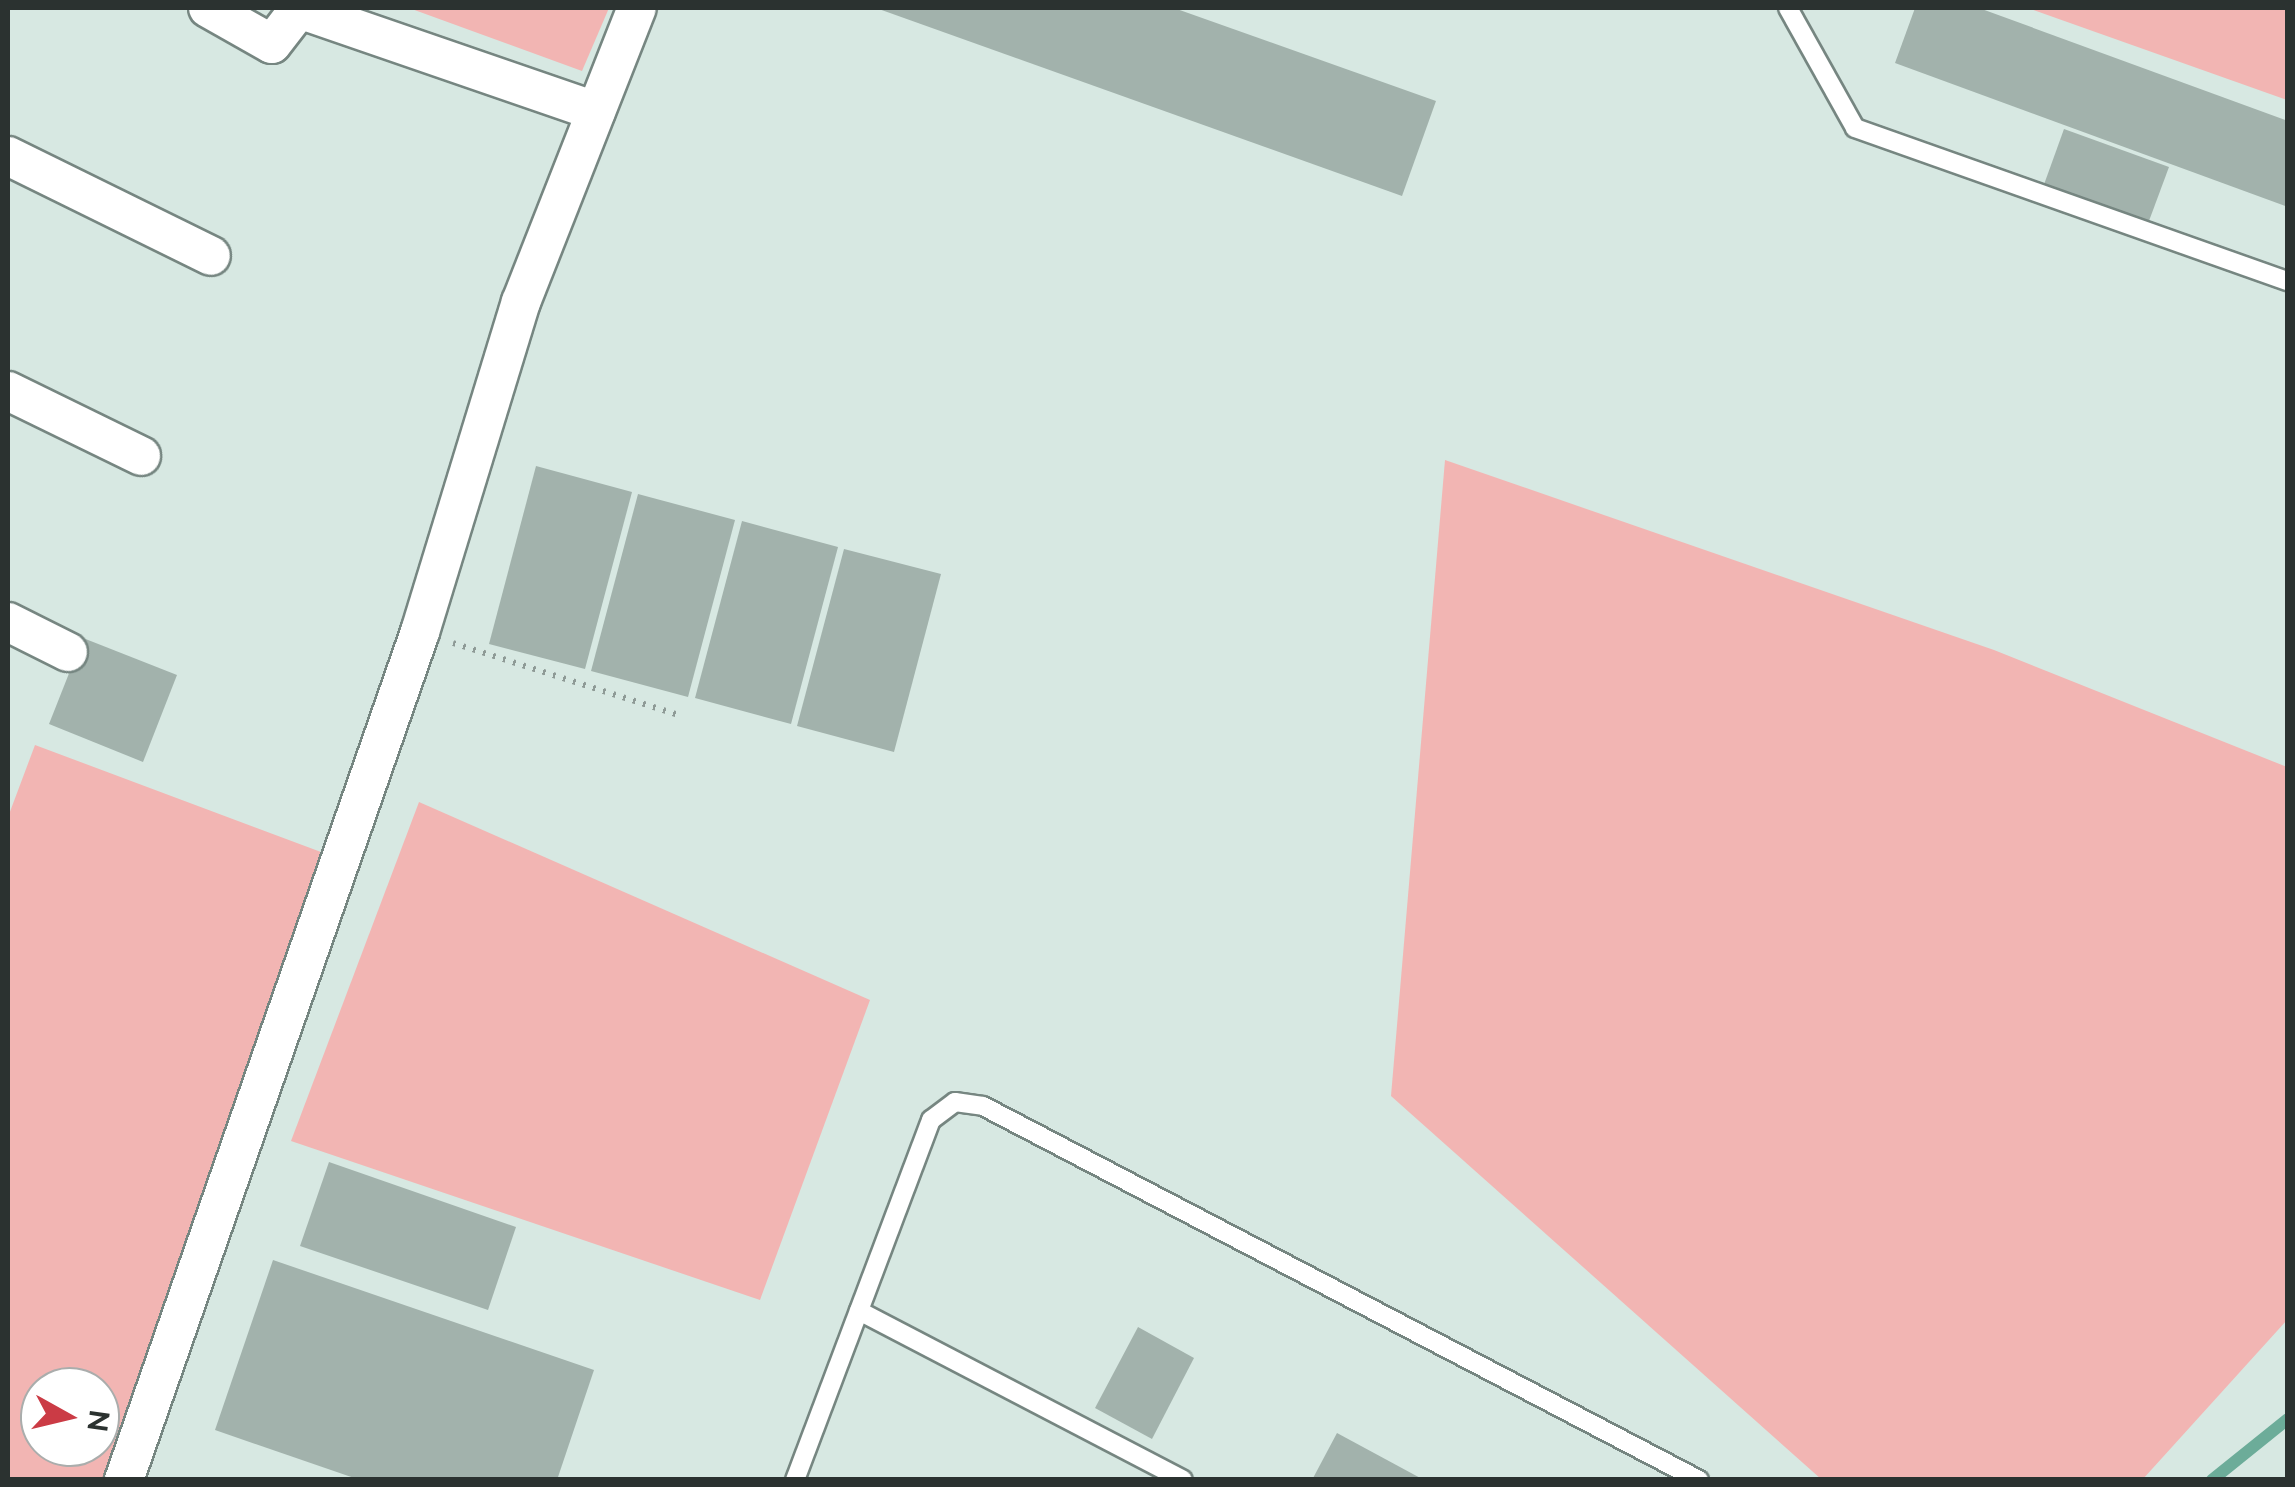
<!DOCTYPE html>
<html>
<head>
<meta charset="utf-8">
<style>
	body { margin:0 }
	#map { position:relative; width:2295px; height:1487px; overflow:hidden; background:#d7e8e2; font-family:Raleway,sans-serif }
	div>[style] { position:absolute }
	.green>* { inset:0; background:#f2b5b3 }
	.stream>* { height:12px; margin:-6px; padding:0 6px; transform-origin:6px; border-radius:6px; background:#6cac99 }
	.building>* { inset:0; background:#a2b2ac }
	.path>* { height:6px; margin-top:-3px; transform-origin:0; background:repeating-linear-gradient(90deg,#8e9a96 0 2.5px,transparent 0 10.5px) }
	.roads { filter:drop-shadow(2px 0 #768681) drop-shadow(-2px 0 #768681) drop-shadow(0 2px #768681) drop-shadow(0 -2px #768681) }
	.lane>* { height:18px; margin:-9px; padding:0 9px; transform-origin:9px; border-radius:9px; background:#fff }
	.street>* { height:38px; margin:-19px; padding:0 19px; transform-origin:19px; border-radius:19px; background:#fff }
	span { translate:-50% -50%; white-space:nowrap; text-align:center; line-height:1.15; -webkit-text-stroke:9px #fff; paint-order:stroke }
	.frame { position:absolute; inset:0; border:10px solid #2b3230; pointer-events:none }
	.north { position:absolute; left:20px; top:1367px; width:100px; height:100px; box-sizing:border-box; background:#fff; border:2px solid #aaadac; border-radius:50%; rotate:98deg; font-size:28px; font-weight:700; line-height:40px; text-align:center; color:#2b3230 }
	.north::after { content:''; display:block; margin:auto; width:35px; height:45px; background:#cb3b45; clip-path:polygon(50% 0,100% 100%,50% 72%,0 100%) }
</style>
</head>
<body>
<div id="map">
	<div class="green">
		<i style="clip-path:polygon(409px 8px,609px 8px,582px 71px)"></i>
		<i style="clip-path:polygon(2028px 8px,2287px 8px,2287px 100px)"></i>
		<i style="clip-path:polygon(1445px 460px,1994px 650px,2287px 767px,2287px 1320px,2143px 1479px,1821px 1479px,1391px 1096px)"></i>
		<i style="clip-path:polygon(evenodd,35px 745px,321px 852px,107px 1479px,8px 1479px,8px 817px,35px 745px,40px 1387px,100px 1387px,100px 1447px,40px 1447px,40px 1387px)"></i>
		<i style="clip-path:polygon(419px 802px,870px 1000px,760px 1300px,291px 1141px)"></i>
	</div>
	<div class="stream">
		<i style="left:2212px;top:1480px;width:97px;rotate:-38.8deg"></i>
	</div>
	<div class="building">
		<i style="clip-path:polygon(876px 8px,1174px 8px,1436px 101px,1402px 196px)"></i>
		<i style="clip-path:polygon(1915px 8px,1979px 8px,2288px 121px,2288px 207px,1895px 63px)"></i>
		<i style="clip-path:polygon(2064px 129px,2169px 167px,2146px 229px,2042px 190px)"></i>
		<i style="clip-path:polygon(536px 466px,632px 492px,585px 669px,489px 644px)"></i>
		<i style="clip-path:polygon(638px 494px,735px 520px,688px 697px,591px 671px)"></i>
		<i style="clip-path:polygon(742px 521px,838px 547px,791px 724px,695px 698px)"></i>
		<i style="clip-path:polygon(844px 549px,941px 574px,894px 752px,797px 726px)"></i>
		<i style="clip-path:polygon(83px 638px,177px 675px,143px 762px,49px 724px)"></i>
		<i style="clip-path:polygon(329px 1162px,516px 1227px,488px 1310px,300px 1246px)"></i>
		<i style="clip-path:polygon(273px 1260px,594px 1370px,557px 1480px,360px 1480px,215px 1430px)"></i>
		<i style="clip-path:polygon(1138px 1327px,1194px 1358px,1152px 1439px,1095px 1408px)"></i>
		<i style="clip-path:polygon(1337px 1433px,1424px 1480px,1312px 1480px)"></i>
	</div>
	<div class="path">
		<i style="left:453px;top:643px;width:234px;rotate:17.7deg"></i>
	</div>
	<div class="roads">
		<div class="lane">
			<i style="left:1788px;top:8px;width:137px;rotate:60.8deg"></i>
			<i style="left:1855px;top:128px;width:459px;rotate:19.5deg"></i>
			<i style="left:859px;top:1311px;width:365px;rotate:27.5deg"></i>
			<i style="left:795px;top:1480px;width:385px;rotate:-69.3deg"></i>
			<i style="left:931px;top:1120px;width:30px;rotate:-37deg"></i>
			<i style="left:955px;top:1102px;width:28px;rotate:8deg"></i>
			<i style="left:983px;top:1106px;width:808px;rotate:27.58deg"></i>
		</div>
		<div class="street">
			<i style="left:208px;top:8px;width:73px;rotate:29.4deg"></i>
			<i style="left:272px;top:44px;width:44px;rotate:-52.4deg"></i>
			<i style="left:299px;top:9px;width:314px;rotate:19deg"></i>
			<i style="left:8px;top:156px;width:226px;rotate:26.2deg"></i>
			<i style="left:8px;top:391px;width:148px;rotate:26deg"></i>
			<i style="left:8px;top:622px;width:67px;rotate:26.6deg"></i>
			<i style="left:124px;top:1480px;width:898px;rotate:-70.76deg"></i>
			<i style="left:420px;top:632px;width:345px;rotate:-73deg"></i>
			<i style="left:521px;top:302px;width:316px;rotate:-68.5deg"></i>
		</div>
	</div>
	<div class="frame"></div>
	<div class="north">N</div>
</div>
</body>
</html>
